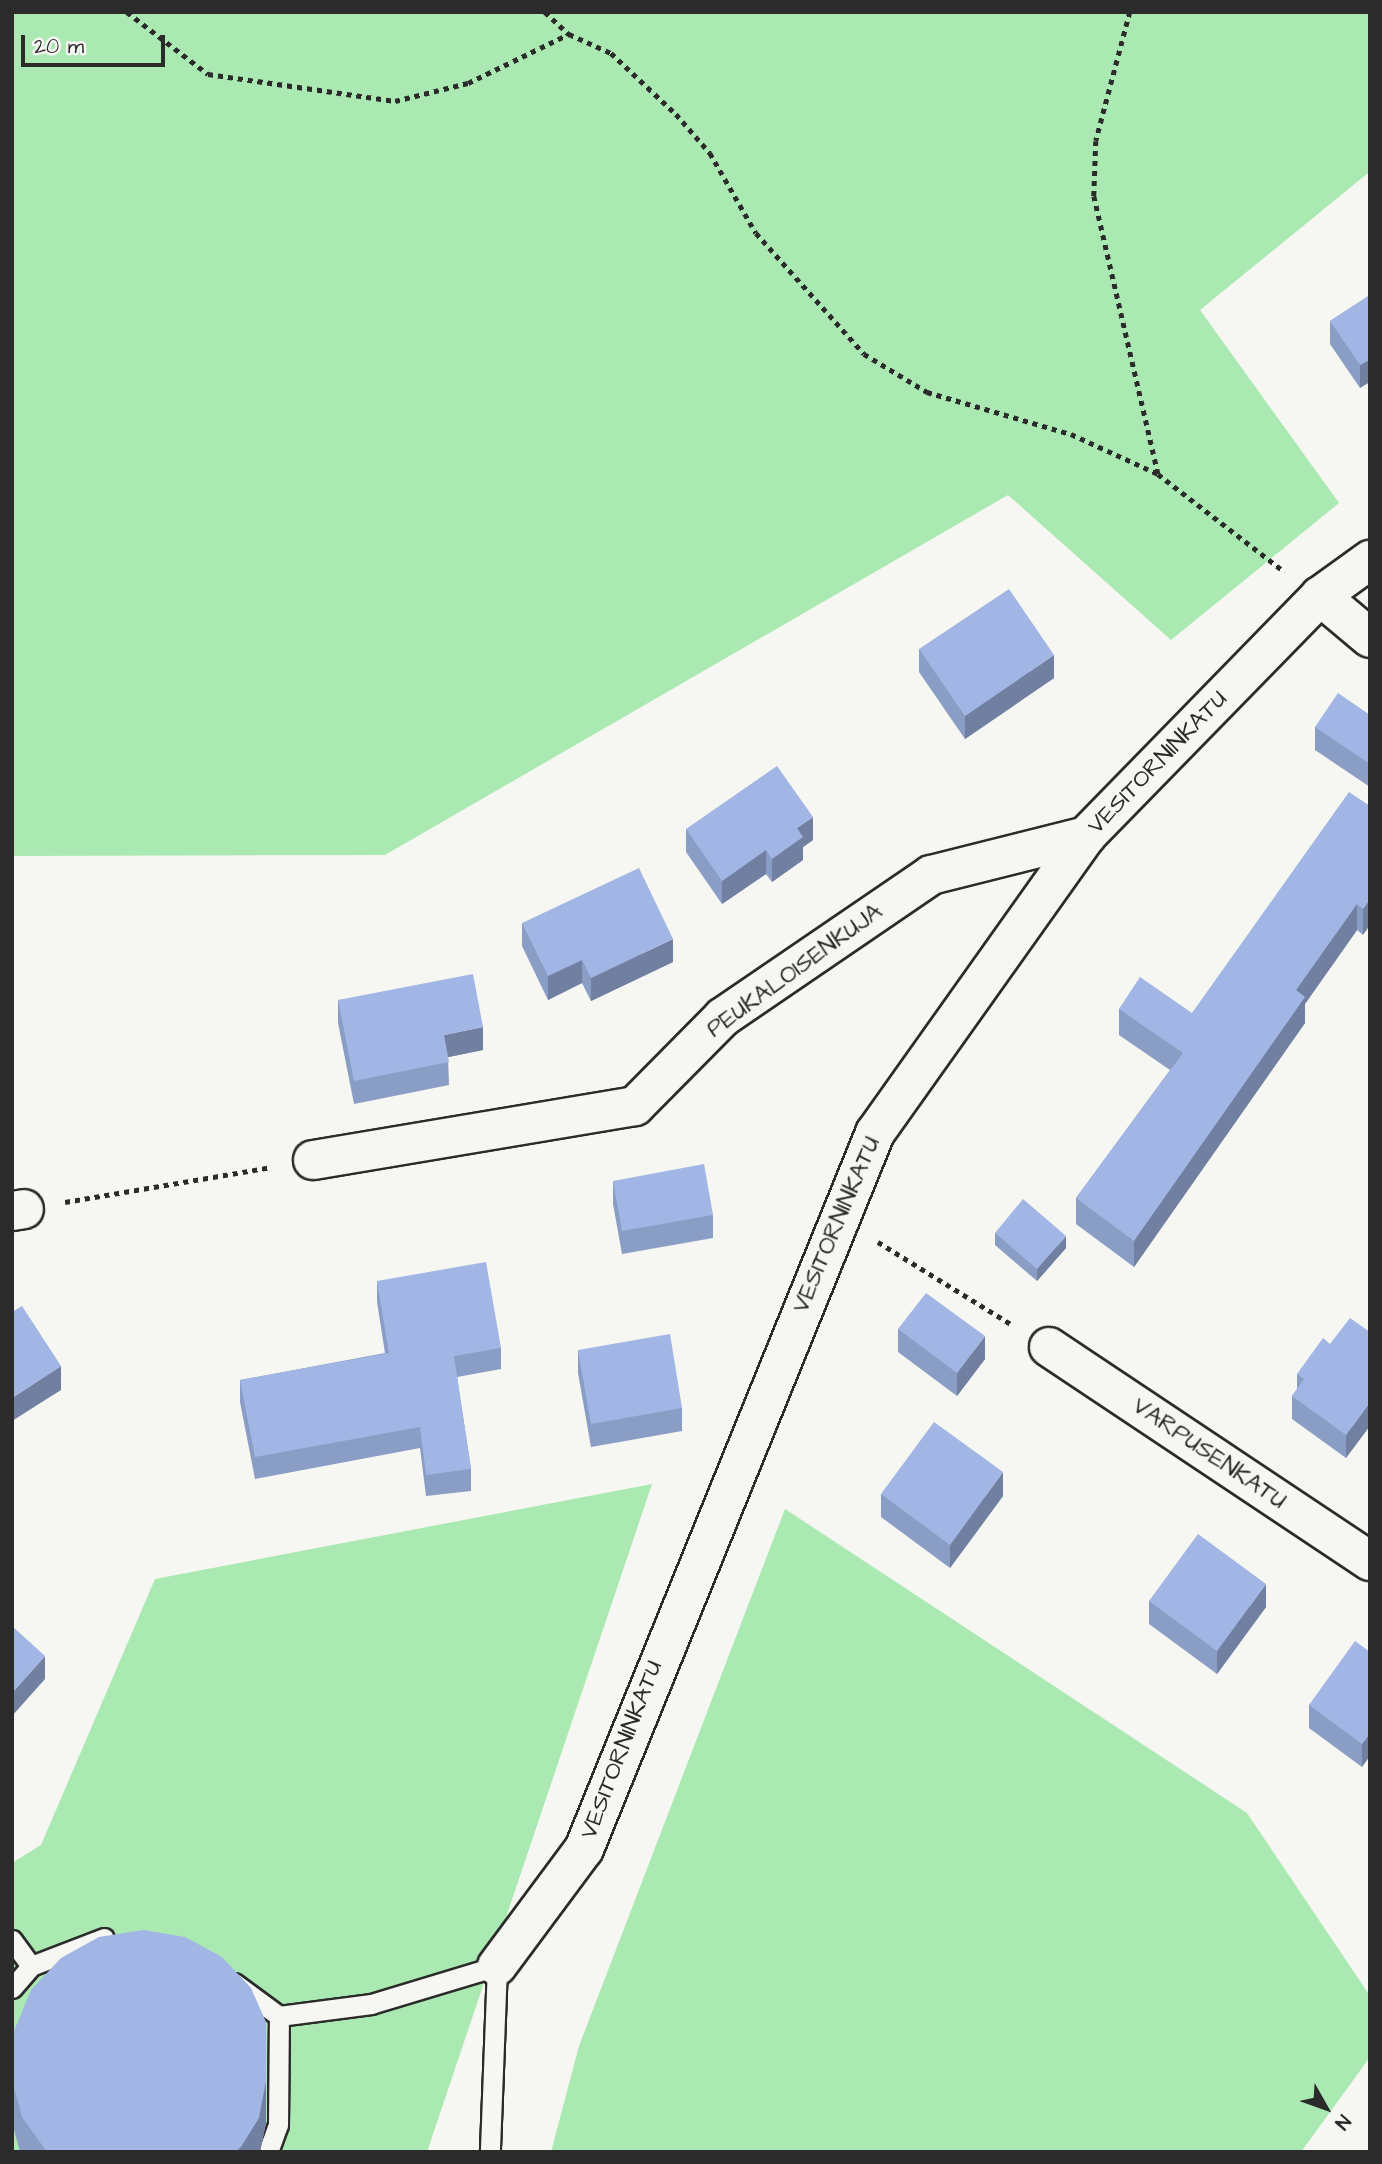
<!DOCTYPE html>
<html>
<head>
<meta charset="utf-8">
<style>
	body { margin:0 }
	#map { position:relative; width:1382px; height:2164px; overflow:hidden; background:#f6f6f2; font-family:"Architects Daughter",sans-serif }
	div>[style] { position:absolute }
	.green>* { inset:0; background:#aae9b1 }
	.path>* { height:4.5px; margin-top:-2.25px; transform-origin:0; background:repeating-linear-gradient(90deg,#2b2b2b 0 5px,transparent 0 10px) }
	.roads { filter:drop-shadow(2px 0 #2b2b2b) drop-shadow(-2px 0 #2b2b2b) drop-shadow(0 2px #2b2b2b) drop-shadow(0 -2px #2b2b2b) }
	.lane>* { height:19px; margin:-9.5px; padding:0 9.5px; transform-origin:9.5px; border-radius:9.5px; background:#f6f6f2 }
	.street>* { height:38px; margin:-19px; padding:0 19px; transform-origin:19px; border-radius:19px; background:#f6f6f2 }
	.wall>* { inset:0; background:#8a9dc4 }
	.shaded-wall>* { inset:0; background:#717fa0 }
	.building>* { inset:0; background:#a1b6e4 }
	span { translate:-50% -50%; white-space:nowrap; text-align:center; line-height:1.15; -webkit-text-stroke:5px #f6f6f2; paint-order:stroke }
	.street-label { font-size:24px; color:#2b2b2b }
	.frame { position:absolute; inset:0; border:14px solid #2b2b2b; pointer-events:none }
	.north { position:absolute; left:1291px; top:2073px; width:70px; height:70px; -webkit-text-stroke:5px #f6f6f2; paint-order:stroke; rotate:130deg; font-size:19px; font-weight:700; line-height:28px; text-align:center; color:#2b2b2b }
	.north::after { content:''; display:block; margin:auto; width:24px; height:32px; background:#2b2b2b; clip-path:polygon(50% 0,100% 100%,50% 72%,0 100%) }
	.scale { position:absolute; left:21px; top:35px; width:144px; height:32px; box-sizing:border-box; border:4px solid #2b2b2b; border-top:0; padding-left:9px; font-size:21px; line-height:24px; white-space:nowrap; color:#2b2b2b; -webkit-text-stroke:5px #f6f6f2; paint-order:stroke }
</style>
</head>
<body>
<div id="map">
	<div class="green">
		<i style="clip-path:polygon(12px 12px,1370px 12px,1368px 173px,1200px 310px,1339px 503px,1171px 640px,1008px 495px,385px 855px,12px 856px)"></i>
		<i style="clip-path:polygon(652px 1484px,427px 2152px,12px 2152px,12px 1863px,41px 1845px,155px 1579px)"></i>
		<i style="clip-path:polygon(785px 1509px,1247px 1813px,1370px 1996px,1370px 2057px,1301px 2152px,551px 2152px,579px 2046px)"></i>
	</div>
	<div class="path">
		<i style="left:127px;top:12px;width:102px;rotate:37.4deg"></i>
		<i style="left:208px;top:74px;width:189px;rotate:8.2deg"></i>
		<i style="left:395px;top:101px;width:75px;rotate:-13.9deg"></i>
		<i style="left:468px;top:83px;width:112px;rotate:-25.9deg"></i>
		<i style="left:545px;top:12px;width:33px;rotate:43deg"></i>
		<i style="left:569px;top:34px;width:46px;rotate:24.3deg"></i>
		<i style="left:611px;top:53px;width:89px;rotate:43.2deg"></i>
		<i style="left:676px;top:114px;width:52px;rotate:48.9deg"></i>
		<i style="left:710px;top:153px;width:92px;rotate:60.1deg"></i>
		<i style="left:756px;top:233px;width:162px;rotate:48.2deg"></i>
		<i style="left:864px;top:354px;width:74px;rotate:31.1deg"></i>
		<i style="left:927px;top:392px;width:150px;rotate:16.3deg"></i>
		<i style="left:1071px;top:434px;width:96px;rotate:24.7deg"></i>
		<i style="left:1158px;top:474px;width:160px;rotate:37.7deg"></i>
		<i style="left:1130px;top:12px;width:133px;rotate:104.8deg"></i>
		<i style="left:1096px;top:141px;width:55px;rotate:92.1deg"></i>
		<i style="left:1094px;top:196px;width:285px;rotate:77deg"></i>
		<i style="left:65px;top:1202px;width:209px;rotate:-9.6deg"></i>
		<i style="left:878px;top:1242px;width:156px;rotate:31.7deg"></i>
	</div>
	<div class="roads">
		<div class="lane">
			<i style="left:12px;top:1940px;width:32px;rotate:54deg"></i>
			<i style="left:234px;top:1983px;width:56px;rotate:36.3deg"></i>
			<i style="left:279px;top:2016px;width:93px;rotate:-7.4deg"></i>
			<i style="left:371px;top:2004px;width:132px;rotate:-16.8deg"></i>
			<i style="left:497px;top:1966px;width:186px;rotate:92.2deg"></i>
			<i style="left:12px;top:1988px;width:29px;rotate:-49deg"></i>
			<i style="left:31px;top:1966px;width:78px;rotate:-21deg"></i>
			<i style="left:268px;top:2152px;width:29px;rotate:-70deg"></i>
			<i style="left:278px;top:2125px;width:109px;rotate:-89.5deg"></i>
		</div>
		<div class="street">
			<i style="left:1320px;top:596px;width:65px;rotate:40deg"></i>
			<i style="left:313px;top:1160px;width:326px;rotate:-9.5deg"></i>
			<i style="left:635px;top:1106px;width:125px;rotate:-45.3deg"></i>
			<i style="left:723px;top:1017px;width:252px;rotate:-34.3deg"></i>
			<i style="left:931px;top:875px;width:160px;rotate:-14.1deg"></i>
			<i style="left:12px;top:1211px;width:12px;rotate:-9deg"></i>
			<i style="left:1049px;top:1347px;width:386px;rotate:33.7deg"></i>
			<i style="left:497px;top:1966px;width:146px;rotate:-53.4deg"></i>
			<i style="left:584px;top:1849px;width:773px;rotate:-67.88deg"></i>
			<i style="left:875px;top:1133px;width:364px;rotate:-54.6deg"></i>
			<i style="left:1086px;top:836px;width:335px;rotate:-45.7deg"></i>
			<i style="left:1320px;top:596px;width:62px;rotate:-35.8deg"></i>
		</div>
	</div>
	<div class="wall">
		<i style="clip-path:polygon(1370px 295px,1360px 388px,1330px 344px,1330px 321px)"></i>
		<i style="clip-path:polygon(919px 649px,1054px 678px,965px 739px,919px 672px)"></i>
		<i style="clip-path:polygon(1370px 715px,1370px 787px,1315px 750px,1315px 727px)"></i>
		<i style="clip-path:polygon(1370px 806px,1363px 935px,1357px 930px,1305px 1004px,1305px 1023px,1134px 1267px,1076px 1224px,1076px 1198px,1170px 1070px,1119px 1035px,1119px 1009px,1192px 1013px)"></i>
		<i style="clip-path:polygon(686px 829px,813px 840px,803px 847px,803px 860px,772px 882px,766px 874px,722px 904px,686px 852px)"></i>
		<i style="clip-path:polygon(522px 923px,673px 962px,591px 1001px,582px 983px,548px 1000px,522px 946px)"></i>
		<i style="clip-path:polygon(338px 1000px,483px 1050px,448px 1057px,449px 1085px,354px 1104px,338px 1023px)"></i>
		<i style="clip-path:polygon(613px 1181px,713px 1215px,713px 1238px,622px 1254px,613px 1204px)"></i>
		<i style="clip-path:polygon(995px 1233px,1066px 1248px,1037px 1281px,995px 1245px)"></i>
		<i style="clip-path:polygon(377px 1281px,501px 1348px,501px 1369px,457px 1377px,471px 1469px,471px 1491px,426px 1496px,420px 1448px,255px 1479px,240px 1402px,240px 1380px,385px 1353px,377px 1302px)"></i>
		<i style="clip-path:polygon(898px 1329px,985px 1359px,957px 1396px,898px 1352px)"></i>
		<i style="clip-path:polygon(1370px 1332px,1346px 1458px,1292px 1419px,1292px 1396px,1297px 1389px,1297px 1374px,1330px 1344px)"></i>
		<i style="clip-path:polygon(578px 1350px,682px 1408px,682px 1431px,591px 1447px,578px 1373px)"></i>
		<i style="clip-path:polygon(881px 1494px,1003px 1496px,950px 1568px,881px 1517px)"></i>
		<i style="clip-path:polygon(1149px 1601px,1266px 1607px,1217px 1674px,1149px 1624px)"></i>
		<i style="clip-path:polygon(1370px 1652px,1362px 1767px,1309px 1728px,1309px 1705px)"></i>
		<i style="clip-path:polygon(12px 2052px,266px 2123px,260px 2152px,20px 2152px,12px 2122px)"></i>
	</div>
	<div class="shaded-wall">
		<i style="clip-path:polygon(1370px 359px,1370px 382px,1360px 388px,1360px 365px)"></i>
		<i style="clip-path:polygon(1054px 655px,1054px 678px,965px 739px,965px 716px)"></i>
		<i style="clip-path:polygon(813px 817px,813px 840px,803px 847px,803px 860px,772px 882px,772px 859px,797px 828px)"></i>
		<i style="clip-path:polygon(766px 850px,766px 874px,722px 904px,722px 881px)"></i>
		<i style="clip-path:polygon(1370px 899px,1370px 925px,1363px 935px,1363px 909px)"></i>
		<i style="clip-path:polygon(1357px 904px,1357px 930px,1305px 1004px,1305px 1023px,1134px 1267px,1134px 1241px,1296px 990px)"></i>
		<i style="clip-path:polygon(673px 939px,673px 962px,591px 1001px,591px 978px)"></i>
		<i style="clip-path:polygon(582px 960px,582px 983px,548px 1000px,548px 976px)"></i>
		<i style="clip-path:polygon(483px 1027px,483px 1050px,444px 1058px,444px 1035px)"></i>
		<i style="clip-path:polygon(1066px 1236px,1066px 1248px,1037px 1281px,1037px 1269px)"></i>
		<i style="clip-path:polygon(985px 1336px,985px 1359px,957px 1396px,957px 1373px)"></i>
		<i style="clip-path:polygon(61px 1366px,61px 1390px,12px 1421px,12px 1398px)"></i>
		<i style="clip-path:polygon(1370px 1402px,1370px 1426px,1346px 1458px,1346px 1435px)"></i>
		<i style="clip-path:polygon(1003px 1472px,1003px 1496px,950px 1568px,950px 1545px)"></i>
		<i style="clip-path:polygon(1266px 1584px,1266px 1607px,1217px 1674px,1217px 1651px)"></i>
		<i style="clip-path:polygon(45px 1656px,45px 1679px,12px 1716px,12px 1693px)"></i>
		<i style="clip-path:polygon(1370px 1733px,1370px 1756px,1362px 1767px,1362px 1744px)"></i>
		<i style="clip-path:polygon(266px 2022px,266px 2123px,260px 2152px,235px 2152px)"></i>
	</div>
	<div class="building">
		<i style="clip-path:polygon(1370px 295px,1370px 359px,1360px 365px,1330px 321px)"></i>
		<i style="clip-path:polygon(1009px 589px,1054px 655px,965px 716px,919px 649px)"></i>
		<i style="clip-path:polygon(1338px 693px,1370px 715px,1370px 764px,1315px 727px)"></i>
		<i style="clip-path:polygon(777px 766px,813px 817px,797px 828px,803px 837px,772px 859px,766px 850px,722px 881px,686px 829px)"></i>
		<i style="clip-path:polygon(1349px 792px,1370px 806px,1370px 899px,1363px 909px,1357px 904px,1296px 990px,1305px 997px,1134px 1241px,1076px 1198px,1183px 1053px,1119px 1009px,1140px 977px,1192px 1013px)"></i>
		<i style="clip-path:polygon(639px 868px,673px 939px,591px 978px,582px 960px,548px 976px,522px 923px)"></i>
		<i style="clip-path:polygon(473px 974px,483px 1027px,444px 1035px,449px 1062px,354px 1081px,338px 1000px)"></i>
		<i style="clip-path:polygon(704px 1164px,713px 1215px,622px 1231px,613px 1181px)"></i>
		<i style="clip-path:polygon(1023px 1199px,1066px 1236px,1037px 1269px,995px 1233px)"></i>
		<i style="clip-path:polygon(486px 1262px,501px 1348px,454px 1356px,471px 1469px,426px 1475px,420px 1427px,255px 1457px,240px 1380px,389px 1353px,377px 1281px)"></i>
		<i style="clip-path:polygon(926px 1293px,985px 1336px,957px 1373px,898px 1329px)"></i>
		<i style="clip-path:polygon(22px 1306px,61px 1366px,12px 1398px,12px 1312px)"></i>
		<i style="clip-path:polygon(1350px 1318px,1370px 1332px,1370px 1402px,1346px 1435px,1292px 1396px,1304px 1379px,1297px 1374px,1323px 1338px,1330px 1344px)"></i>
		<i style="clip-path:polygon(670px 1334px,682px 1408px,591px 1424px,578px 1350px)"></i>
		<i style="clip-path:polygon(934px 1422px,1003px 1472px,950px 1545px,881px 1494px)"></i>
		<i style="clip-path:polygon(1198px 1534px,1266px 1584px,1217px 1651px,1149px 1601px)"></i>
		<i style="clip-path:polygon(12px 1626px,45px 1656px,12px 1693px)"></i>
		<i style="clip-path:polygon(1355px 1641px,1370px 1652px,1370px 1733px,1362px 1744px,1309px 1705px)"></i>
		<i style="clip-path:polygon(143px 1930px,185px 1937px,222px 1957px,251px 1988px,266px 2022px,266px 2081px,259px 2118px,241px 2147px,235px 2152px,47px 2152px,22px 2117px,12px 2080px,14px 2031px,31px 1990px,61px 1958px,99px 1937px)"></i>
	</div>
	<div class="street-label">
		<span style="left:1158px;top:763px;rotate:-46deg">VESITORNINKATU</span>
		<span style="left:795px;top:971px;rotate:-36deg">PEUKALOISENKUJA</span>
		<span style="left:837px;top:1225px;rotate:-67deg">VESITORNINKATU</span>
		<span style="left:1209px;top:1454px;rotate:34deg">VARPUSENKATU</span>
		<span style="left:622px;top:1750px;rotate:-69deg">VESITORNINKATU</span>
	</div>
	<div class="frame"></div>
	<div class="north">N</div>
	<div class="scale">20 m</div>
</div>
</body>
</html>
